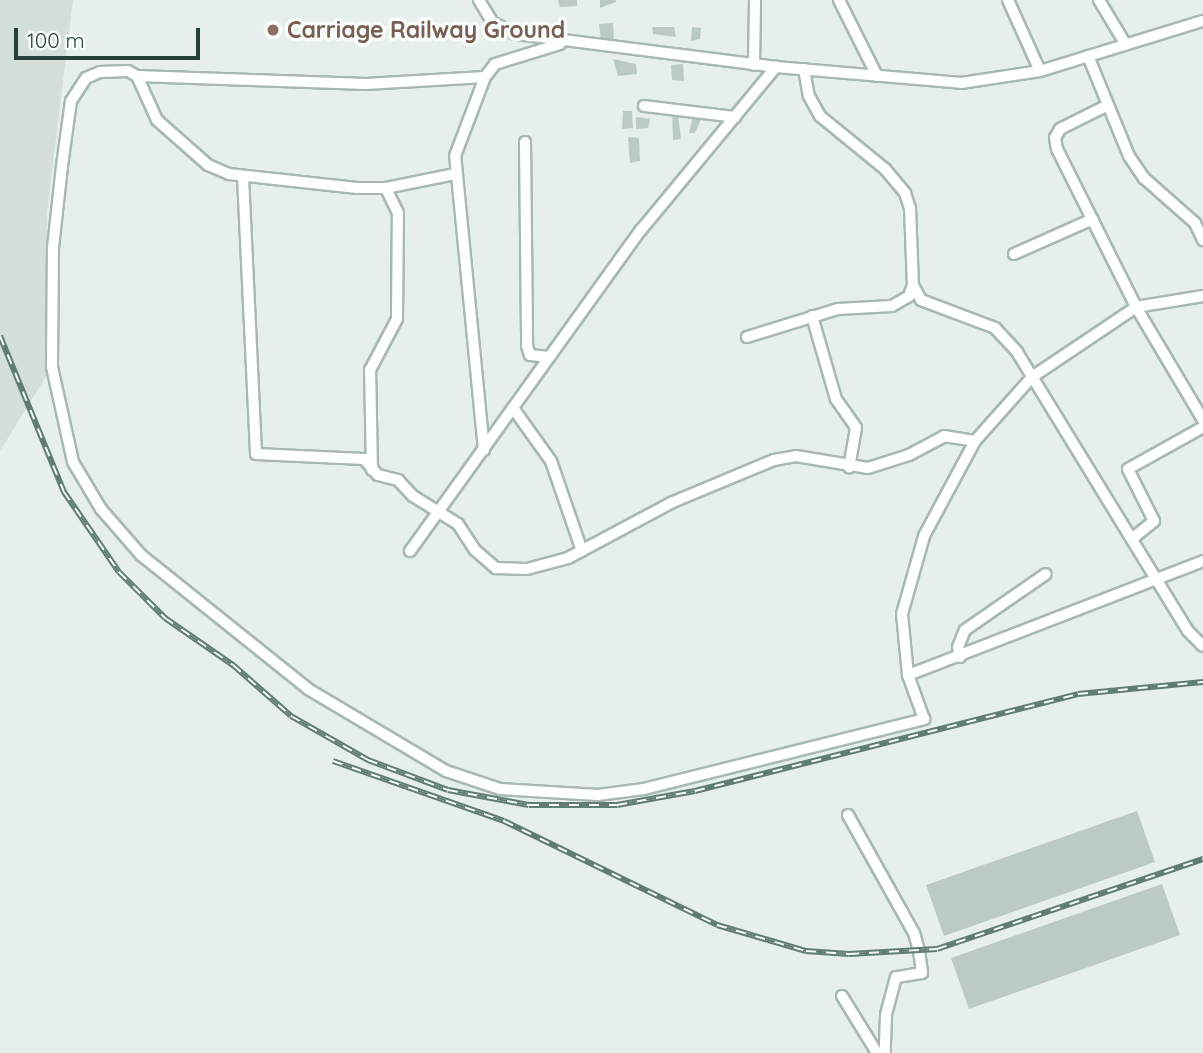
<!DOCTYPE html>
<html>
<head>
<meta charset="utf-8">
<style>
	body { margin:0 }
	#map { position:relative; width:1203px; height:1053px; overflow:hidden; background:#e6efeb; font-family:Quicksand,sans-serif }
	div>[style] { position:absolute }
	.built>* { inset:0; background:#d4dfda }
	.building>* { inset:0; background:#bbcac4 }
	.roads { filter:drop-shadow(2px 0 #a8b8b2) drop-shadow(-2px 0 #a8b8b2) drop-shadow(0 2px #a8b8b2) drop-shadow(0 -2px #a8b8b2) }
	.street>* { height:10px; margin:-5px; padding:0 5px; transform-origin:5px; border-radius:5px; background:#fff }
	.rail>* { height:6px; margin-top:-3px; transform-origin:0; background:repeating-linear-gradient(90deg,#f7fbf9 0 10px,#5f7d75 0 20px); box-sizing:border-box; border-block:2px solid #5f7d75 }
	.dots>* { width:19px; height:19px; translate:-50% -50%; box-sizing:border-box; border:4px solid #f7fbf9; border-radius:50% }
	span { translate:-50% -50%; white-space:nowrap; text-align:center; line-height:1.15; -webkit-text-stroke:7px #f7fbf9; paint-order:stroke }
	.education-label { font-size:23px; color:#785e54; font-weight:700 }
	.left { translate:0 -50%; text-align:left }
	.scale { position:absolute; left:14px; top:28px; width:186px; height:32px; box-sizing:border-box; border:4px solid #24423a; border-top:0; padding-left:9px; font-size:21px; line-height:24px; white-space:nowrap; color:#24423a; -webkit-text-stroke:5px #f7fbf9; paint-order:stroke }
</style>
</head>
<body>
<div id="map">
	<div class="built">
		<i style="clip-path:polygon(0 0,73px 0,47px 213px,47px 375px,0 451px)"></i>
	</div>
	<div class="building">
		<i style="clip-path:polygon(558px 0,577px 0,577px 6px,560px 7px)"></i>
		<i style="clip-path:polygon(600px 0,616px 0,616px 2px,600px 8px)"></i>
		<i style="clip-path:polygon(613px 23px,614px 40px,601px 40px,599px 24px)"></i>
		<i style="clip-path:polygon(652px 27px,674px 27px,676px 37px,653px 34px)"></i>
		<i style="clip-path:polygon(692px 27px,701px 28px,700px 39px,691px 41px)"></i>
		<i style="clip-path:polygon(613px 59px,636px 64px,637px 74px,618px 76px)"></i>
		<i style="clip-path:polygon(683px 64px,684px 81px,672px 80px,671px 65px)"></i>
		<i style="clip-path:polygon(623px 111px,632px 111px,633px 128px,622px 129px)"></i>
		<i style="clip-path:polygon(672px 113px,678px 114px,681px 139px,673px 140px)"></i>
		<i style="clip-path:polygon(693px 116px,701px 119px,695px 133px,689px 133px)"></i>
		<i style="clip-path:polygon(636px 117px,650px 119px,648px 128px,636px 129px)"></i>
		<i style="clip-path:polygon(628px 137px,639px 138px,640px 161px,630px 163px)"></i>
		<i style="clip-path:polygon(1137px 811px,1155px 862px,944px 936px,926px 885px)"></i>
		<i style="clip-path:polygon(1162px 884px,1180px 935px,969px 1009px,951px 958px)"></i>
	</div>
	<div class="roads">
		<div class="street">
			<i style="left:479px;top:0;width:27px;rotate:59deg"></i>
			<i style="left:493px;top:23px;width:25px;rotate:26deg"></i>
			<i style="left:516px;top:34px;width:262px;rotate:7.2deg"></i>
			<i style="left:776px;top:67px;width:186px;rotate:4.9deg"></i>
			<i style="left:961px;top:83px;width:80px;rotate:-8.6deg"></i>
			<i style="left:1040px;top:71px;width:170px;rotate:-17.1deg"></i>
			<i style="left:839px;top:0;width:85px;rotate:63.4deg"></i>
			<i style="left:1008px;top:0;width:78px;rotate:65.7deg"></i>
			<i style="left:1099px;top:0;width:52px;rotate:59deg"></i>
			<i style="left:1088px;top:56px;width:108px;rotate:67.7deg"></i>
			<i style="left:1129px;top:156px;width:27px;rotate:56deg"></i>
			<i style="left:1144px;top:178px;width:68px;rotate:41.4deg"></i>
			<i style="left:1195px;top:223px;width:19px;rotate:65deg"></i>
			<i style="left:754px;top:65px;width:65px;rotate:-89.1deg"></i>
			<i style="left:804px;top:69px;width:27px;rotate:80deg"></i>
			<i style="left:809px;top:96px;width:23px;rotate:61deg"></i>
			<i style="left:820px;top:116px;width:84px;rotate:39.2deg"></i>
			<i style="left:885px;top:169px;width:31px;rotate:50deg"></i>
			<i style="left:905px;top:193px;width:16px;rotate:72deg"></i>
			<i style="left:910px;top:208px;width:77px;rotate:87.8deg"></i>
			<i style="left:913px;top:285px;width:17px;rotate:62deg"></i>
			<i style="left:921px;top:300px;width:79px;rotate:20.7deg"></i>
			<i style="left:995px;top:328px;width:33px;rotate:47deg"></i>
			<i style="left:1017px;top:352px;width:327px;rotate:58.5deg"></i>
			<i style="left:1188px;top:631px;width:21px;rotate:45deg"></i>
			<i style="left:137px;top:76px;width:229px;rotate:2deg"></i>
			<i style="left:366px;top:84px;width:119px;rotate:-3.4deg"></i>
			<i style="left:644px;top:106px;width:92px;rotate:6.9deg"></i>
			<i style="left:1106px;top:106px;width:51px;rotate:153.4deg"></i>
			<i style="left:1060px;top:129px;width:10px;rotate:119deg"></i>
			<i style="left:1055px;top:138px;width:11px;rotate:80deg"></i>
			<i style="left:1057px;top:149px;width:177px;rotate:63.4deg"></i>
			<i style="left:1136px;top:307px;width:131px;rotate:59.3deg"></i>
			<i style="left:525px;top:142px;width:204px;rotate:89.4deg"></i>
			<i style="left:527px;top:346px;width:9px;rotate:72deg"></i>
			<i style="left:530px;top:355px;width:19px;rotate:6deg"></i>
			<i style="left:455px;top:174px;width:70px;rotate:168.5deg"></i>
			<i style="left:386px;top:188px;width:29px;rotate:180deg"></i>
			<i style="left:357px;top:188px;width:129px;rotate:-173.8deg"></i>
			<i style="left:229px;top:174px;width:23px;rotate:-157deg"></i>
			<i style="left:208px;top:165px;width:68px;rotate:-138.6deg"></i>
			<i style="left:157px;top:120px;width:48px;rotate:-114.4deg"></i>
			<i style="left:137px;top:76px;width:10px;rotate:-151deg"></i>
			<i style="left:128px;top:71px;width:28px;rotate:178deg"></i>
			<i style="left:100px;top:72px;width:15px;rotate:157deg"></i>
			<i style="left:86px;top:78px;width:27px;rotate:123deg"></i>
			<i style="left:71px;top:101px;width:66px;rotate:97.9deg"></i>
			<i style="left:62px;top:166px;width:81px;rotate:96.3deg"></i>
			<i style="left:53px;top:247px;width:120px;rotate:90.5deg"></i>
			<i style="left:52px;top:367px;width:97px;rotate:77.5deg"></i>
			<i style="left:73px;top:462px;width:55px;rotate:59.2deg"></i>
			<i style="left:101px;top:509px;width:61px;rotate:49deg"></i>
			<i style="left:141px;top:555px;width:214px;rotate:38.7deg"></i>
			<i style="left:308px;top:689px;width:161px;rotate:30.7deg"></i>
			<i style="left:446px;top:771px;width:57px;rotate:18.4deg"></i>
			<i style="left:500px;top:789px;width:98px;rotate:3.5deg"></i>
			<i style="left:598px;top:795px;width:46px;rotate:-7.4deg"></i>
			<i style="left:644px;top:789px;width:289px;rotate:-14deg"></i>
			<i style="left:924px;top:719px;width:47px;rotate:-110deg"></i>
			<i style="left:908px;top:675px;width:61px;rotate:-95.6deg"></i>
			<i style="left:902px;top:614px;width:81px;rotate:-74.2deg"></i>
			<i style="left:924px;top:536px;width:108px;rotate:-61.8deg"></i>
			<i style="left:975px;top:441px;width:86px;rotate:-48.3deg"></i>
			<i style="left:1032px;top:377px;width:125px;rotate:-33.9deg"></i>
			<i style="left:1136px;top:307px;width:68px;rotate:-9.3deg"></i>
			<i style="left:243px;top:177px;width:277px;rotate:87.3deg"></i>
			<i style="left:256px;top:454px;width:108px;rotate:2.7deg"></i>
			<i style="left:364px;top:459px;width:21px;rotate:49deg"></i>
			<i style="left:378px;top:475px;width:21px;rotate:14deg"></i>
			<i style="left:398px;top:480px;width:22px;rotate:47deg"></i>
			<i style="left:413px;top:496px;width:53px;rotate:31.9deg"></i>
			<i style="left:458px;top:524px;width:31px;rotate:57deg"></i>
			<i style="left:475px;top:550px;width:28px;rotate:41deg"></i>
			<i style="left:496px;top:568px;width:31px;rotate:2deg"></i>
			<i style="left:527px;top:569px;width:42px;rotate:-15deg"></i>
			<i style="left:568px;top:558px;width:119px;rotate:-28.1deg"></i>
			<i style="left:673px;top:502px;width:109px;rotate:-22.6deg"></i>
			<i style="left:774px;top:460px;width:22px;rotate:-10deg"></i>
			<i style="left:796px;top:456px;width:73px;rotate:9.5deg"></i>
			<i style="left:868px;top:468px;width:43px;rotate:-17.6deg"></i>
			<i style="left:909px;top:455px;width:40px;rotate:-28deg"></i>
			<i style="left:944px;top:436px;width:31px;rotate:9deg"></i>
			<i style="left:1014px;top:254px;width:86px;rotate:-23.9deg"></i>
			<i style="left:812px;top:316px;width:86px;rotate:73.9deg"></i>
			<i style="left:836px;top:399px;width:35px;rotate:55deg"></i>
			<i style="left:856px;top:428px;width:40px;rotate:100deg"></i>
			<i style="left:747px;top:337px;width:95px;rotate:-17.1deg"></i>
			<i style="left:838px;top:309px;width:54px;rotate:-3.2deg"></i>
			<i style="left:892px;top:306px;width:20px;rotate:-30deg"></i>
			<i style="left:909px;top:296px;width:12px;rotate:-70deg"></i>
			<i style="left:513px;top:408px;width:65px;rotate:54.4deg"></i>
			<i style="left:551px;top:461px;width:95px;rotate:71deg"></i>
			<i style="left:484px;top:450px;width:295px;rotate:-95.6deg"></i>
			<i style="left:455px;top:156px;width:85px;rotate:-69.2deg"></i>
			<i style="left:485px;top:77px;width:16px;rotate:-52deg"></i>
			<i style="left:495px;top:64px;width:68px;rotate:-17.1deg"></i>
			<i style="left:372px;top:470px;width:100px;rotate:-91.1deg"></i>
			<i style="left:370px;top:370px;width:58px;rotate:-62.1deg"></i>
			<i style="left:397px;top:319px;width:106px;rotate:-89.5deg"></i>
			<i style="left:398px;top:213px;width:28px;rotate:-116deg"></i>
			<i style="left:1133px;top:538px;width:27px;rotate:-39deg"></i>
			<i style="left:1154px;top:521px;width:58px;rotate:-116.6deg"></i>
			<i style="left:1128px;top:469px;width:86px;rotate:-29.2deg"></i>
			<i style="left:410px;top:551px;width:395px;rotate:-54.3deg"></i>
			<i style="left:641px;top:230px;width:212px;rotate:-50.4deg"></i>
			<i style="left:960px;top:657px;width:10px;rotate:-101deg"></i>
			<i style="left:958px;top:647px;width:18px;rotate:-68deg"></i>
			<i style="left:965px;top:630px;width:98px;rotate:-34.7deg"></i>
			<i style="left:908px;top:675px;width:316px;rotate:-21.1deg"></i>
			<i style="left:848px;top:815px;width:135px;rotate:60.8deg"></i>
			<i style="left:914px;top:933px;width:19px;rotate:74deg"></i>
			<i style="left:919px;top:951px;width:22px;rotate:82deg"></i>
			<i style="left:922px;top:973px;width:26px;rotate:171deg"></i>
			<i style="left:896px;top:977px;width:39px;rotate:105deg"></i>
			<i style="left:886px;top:1015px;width:38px;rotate:92deg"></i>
			<i style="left:842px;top:996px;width:67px;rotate:58.4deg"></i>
		</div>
	</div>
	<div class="rail">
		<i style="left:0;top:336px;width:169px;rotate:67.7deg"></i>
		<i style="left:64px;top:492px;width:97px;rotate:55.5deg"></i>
		<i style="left:119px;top:572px;width:65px;rotate:45deg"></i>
		<i style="left:165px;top:618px;width:83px;rotate:34.7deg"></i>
		<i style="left:233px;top:665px;width:77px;rotate:41.3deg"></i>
		<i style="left:291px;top:716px;width:89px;rotate:29.7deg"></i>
		<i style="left:368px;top:760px;width:85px;rotate:20.6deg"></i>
		<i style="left:448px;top:790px;width:82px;rotate:10.5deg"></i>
		<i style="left:529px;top:805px;width:88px"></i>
		<i style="left:617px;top:805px;width:79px;rotate:-10.2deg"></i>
		<i style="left:695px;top:791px;width:395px;rotate:-14.2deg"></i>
		<i style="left:1078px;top:694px;width:126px;rotate:-5.5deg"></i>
		<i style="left:333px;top:761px;width:181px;rotate:19.3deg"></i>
		<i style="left:504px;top:821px;width:237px;rotate:26deg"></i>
		<i style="left:717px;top:925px;width:93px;rotate:16.3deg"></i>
		<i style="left:806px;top:951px;width:43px;rotate:4deg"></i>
		<i style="left:849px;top:954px;width:88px;rotate:-3.3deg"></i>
		<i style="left:937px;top:949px;width:281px;rotate:-18.7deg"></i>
	</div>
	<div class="dots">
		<i style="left:273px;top:30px;background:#8d6e63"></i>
	</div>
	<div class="education-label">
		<span class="left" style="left:287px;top:30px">Carriage Railway Ground</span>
	</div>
	<div class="scale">100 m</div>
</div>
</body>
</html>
